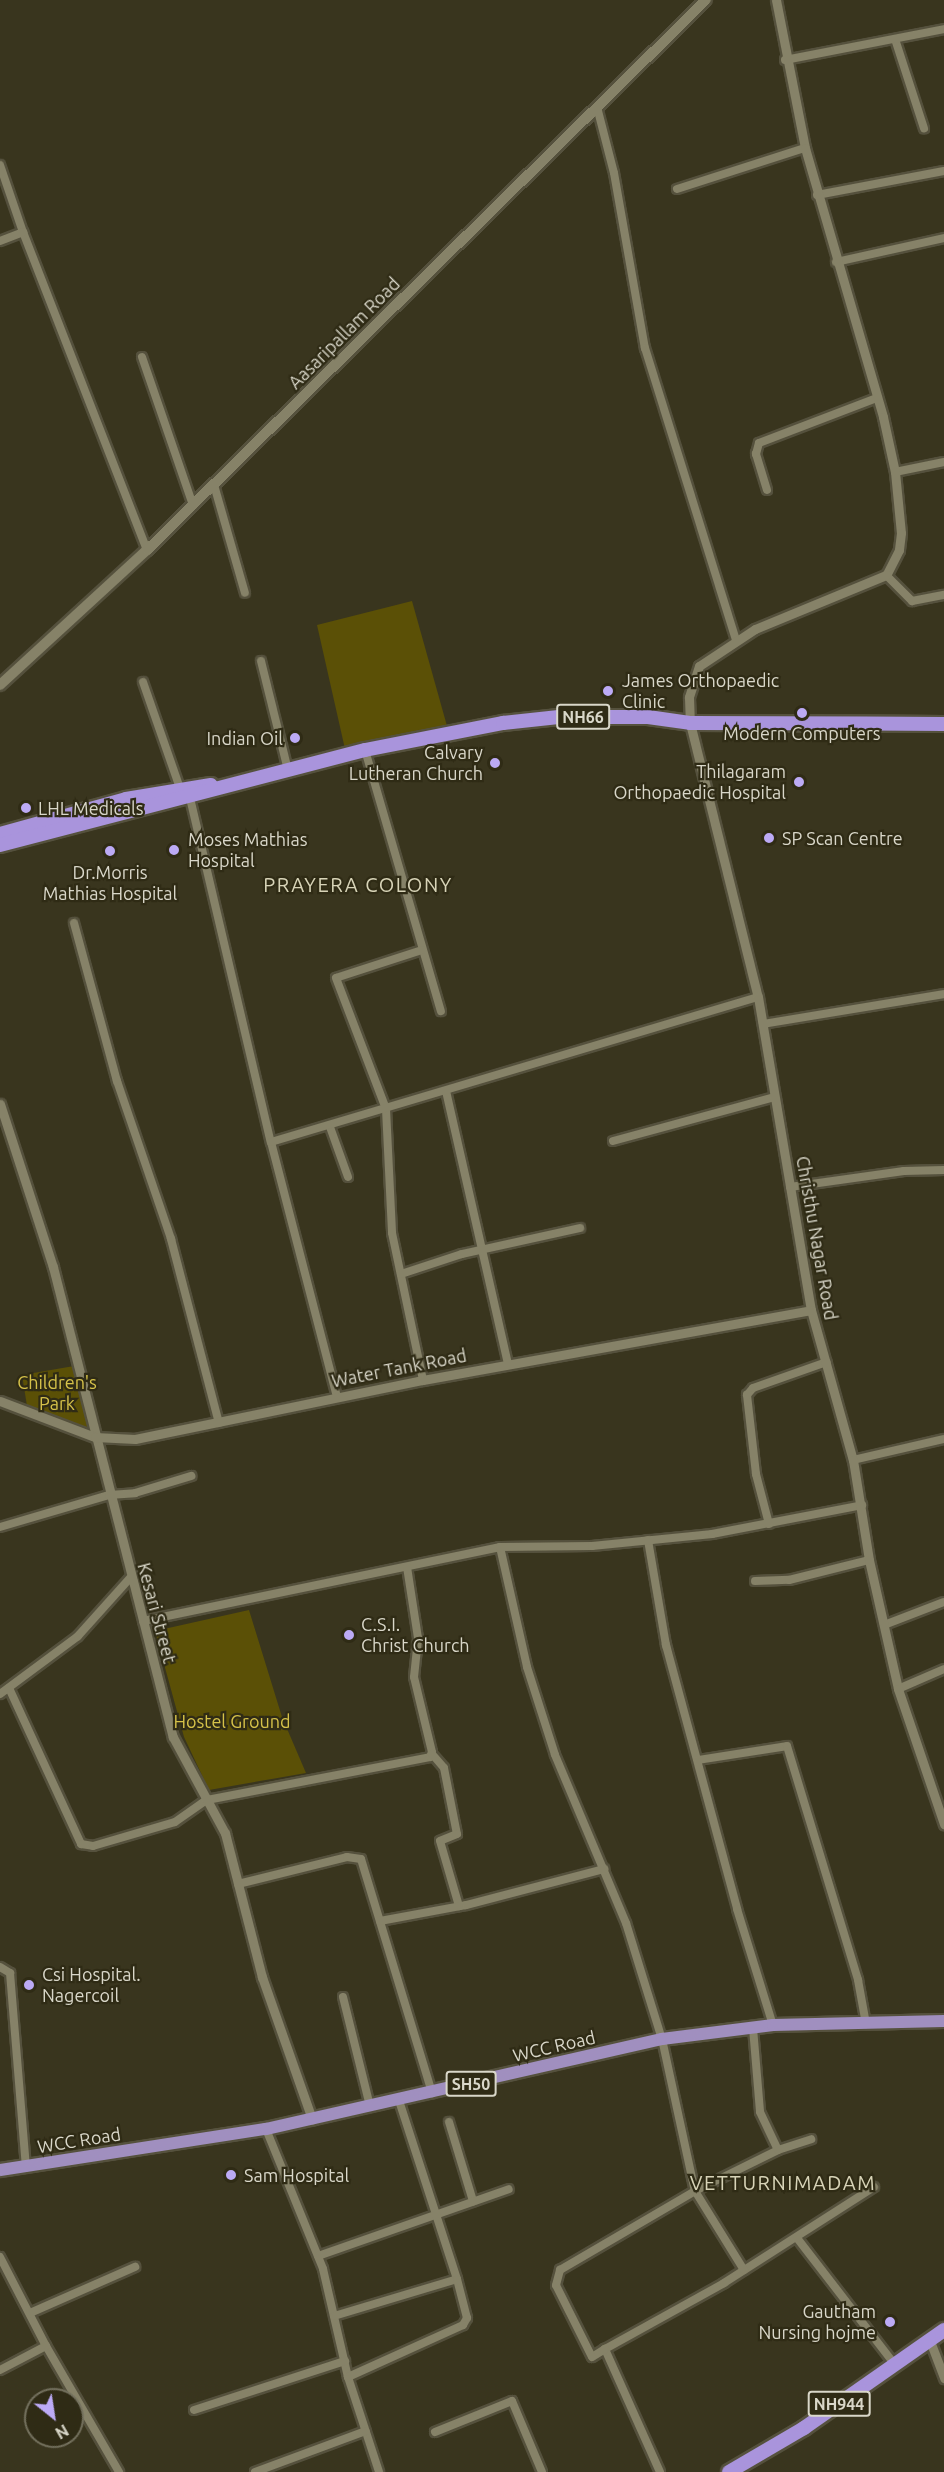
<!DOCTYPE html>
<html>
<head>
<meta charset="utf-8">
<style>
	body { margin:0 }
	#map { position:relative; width:944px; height:2472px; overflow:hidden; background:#39351e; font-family:Ubuntu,sans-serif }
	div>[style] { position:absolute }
	.green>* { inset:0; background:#5b5006 }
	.roads { filter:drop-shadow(2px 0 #55513d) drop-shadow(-2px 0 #55513d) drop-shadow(0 2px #55513d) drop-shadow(0 -2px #55513d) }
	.minor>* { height:8px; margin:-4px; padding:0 4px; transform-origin:4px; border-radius:4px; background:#868268 }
	.tertiary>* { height:9px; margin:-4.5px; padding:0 4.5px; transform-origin:4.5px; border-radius:4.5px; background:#868268 }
	.secondary>* { height:10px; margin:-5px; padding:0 5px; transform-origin:5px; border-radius:5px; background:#868268 }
	.primary>* { height:12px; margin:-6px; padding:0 6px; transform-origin:6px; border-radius:6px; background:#a08fbf }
	.trunk>* { height:14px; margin:-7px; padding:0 7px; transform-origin:7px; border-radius:7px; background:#a994dc }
	.dots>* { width:16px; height:16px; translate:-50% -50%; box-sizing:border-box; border:3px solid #2f2b15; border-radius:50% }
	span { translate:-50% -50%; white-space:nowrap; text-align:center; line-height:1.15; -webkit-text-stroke:4.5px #2f2b15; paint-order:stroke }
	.shield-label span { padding:2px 4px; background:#2f2b15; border:2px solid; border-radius:4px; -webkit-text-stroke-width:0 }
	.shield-label { font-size:16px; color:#d9d7c9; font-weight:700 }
	.street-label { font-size:18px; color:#d9d7c9 }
	.poi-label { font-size:18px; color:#d9d7c9 }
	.left { translate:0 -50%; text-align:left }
	.right { translate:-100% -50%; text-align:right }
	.park-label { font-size:18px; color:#d5c149 }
	.neighbourhood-label { font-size:20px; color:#d8d4b8; letter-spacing:1.5px }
	.north { position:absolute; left:24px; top:2388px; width:60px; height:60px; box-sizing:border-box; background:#2f2b15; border:2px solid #73705d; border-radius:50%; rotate:150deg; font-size:16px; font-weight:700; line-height:24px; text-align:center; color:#d9d7c9 }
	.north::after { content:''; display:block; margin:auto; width:21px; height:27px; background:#bcaaf5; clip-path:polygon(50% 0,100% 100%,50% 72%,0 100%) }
</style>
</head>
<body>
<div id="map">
	<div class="green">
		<i style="clip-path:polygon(412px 601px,447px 726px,345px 749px,317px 625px)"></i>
		<i style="clip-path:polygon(74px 1366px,93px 1434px,27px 1406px,22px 1375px)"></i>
		<i style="clip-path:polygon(249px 1610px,282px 1717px,306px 1773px,209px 1790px,184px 1737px,155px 1631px)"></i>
	</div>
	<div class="roads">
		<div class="minor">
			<i style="left:895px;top:39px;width:94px;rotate:72deg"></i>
			<i style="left:785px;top:60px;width:162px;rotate:-11deg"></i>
			<i style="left:597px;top:107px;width:68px;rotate:75.6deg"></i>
			<i style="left:614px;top:173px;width:178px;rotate:80deg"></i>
			<i style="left:645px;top:348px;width:307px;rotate:72.7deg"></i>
			<i style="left:0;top:165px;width:71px;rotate:71.1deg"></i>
			<i style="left:23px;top:232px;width:341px;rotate:68.7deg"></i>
			<i style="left:677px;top:189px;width:134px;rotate:-17.8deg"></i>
			<i style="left:817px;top:195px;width:129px;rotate:-10.7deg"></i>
			<i style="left:0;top:241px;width:25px;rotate:-21deg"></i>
			<i style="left:836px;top:262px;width:111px;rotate:-12.5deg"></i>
			<i style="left:142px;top:357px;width:157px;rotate:71deg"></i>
			<i style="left:895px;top:472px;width:50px;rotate:-11.5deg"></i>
			<i style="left:214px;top:485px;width:112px;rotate:74deg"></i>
			<i style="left:767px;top:490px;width:38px;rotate:-107deg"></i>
			<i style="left:756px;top:454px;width:11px;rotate:-75deg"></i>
			<i style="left:759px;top:443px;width:126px;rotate:-20.9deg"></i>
			<i style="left:886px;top:575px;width:37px;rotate:45deg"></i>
			<i style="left:912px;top:601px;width:33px;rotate:-11deg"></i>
			<i style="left:261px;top:661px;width:112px;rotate:76.1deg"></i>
			<i style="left:143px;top:682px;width:112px;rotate:70.8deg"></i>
			<i style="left:365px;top:750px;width:272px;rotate:73.8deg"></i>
			<i style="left:190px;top:798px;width:353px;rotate:76.8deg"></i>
			<i style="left:271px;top:1142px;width:263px;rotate:75.5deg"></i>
			<i style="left:74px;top:923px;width:164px;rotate:74.8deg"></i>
			<i style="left:117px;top:1081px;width:167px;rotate:71.1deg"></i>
			<i style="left:171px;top:1239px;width:190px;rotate:75.4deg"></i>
			<i style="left:422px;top:950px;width:90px;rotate:162deg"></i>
			<i style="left:336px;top:978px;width:140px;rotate:69.1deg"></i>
			<i style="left:386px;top:1109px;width:124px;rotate:87.2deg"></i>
			<i style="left:392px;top:1233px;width:150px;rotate:78.1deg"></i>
			<i style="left:763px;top:1024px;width:183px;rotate:-9.4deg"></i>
			<i style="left:446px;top:1091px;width:280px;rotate:77.2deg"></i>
			<i style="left:330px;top:1127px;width:53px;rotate:70.2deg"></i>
			<i style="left:613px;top:1141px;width:168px;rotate:-15.2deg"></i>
			<i style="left:271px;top:1142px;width:508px;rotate:-16.58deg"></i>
			<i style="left:790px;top:1187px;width:115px;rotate:-8deg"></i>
			<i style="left:904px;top:1171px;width:40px;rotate:-1.4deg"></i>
			<i style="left:401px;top:1274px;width:64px;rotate:-18.2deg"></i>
			<i style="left:462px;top:1254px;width:121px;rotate:-12.4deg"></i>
			<i style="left:853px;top:1460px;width:93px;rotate:-13deg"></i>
			<i style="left:769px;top:1524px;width:52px;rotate:-104.6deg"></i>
			<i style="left:756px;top:1474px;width:80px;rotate:-96.5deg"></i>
			<i style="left:747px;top:1395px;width:9px;rotate:-49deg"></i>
			<i style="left:753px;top:1388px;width:78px;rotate:-19.4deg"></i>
			<i style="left:0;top:1527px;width:114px;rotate:-16.4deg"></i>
			<i style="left:109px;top:1495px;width:26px;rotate:-4deg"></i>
			<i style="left:135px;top:1493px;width:59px;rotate:-16.9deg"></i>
			<i style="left:648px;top:1540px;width:107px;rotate:80.3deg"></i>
			<i style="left:666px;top:1645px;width:273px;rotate:74.9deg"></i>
			<i style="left:737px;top:1909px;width:121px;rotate:72.8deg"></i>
			<i style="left:500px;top:1547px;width:123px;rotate:77.3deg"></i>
			<i style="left:527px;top:1667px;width:92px;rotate:72.3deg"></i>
			<i style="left:555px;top:1755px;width:182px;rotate:67.1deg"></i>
			<i style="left:626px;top:1923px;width:121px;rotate:72.8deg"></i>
			<i style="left:662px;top:2039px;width:156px;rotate:77.8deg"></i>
			<i style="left:695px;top:2191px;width:93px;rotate:-26.3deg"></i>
			<i style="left:778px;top:2150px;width:35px;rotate:-18deg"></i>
			<i style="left:755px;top:1581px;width:34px;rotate:-2deg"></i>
			<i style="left:789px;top:1580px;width:82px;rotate:-14deg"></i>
			<i style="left:143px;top:1621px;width:365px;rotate:-11.7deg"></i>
			<i style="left:500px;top:1547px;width:92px;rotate:-0.6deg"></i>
			<i style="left:592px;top:1546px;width:121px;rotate:-5.7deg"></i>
			<i style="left:712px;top:1534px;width:153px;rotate:-10.9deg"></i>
			<i style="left:884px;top:1625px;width:64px;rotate:-21deg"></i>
			<i style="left:9px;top:1688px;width:172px;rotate:65.2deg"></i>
			<i style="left:81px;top:1844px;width:12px;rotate:9deg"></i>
			<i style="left:93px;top:1846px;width:85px;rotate:-16.3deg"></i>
			<i style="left:175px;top:1822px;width:39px;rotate:-35deg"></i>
			<i style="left:207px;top:1800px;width:227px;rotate:-10.9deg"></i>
			<i style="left:430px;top:1757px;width:5px;rotate:-68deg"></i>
			<i style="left:432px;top:1752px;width:77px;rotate:-103.5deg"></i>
			<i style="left:414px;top:1677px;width:39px;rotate:-84deg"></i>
			<i style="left:418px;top:1638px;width:72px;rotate:-98.8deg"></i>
			<i style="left:898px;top:1689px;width:50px;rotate:-23.5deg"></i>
			<i style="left:0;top:1694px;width:97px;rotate:-36.6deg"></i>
			<i style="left:78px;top:1636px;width:79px;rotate:-48.1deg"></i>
			<i style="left:432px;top:1754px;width:18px;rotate:49deg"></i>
			<i style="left:444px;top:1768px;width:67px;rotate:78.9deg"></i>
			<i style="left:457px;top:1834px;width:18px;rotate:158deg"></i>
			<i style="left:440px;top:1841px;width:68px;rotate:73.7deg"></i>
			<i style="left:698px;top:1760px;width:90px;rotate:-8.9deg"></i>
			<i style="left:787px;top:1746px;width:245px;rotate:73.1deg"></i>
			<i style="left:858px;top:1980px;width:45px;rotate:79.7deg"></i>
			<i style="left:238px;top:1884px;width:112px;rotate:-13.9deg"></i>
			<i style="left:347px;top:1857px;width:14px;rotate:8deg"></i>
			<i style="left:361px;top:1859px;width:245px;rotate:73.1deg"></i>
			<i style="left:380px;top:1921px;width:87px;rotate:-10.5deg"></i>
			<i style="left:466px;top:1905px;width:143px;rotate:-14.6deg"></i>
			<i style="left:0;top:1967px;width:12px;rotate:31deg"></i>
			<i style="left:10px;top:1973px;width:194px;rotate:85.3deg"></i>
			<i style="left:343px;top:1997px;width:112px;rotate:76.1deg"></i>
			<i style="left:753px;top:2028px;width:84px;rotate:85.2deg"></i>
			<i style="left:760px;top:2112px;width:42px;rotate:64.7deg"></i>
			<i style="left:449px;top:2122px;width:83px;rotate:73.1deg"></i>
			<i style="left:266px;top:2129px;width:151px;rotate:67.8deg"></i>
			<i style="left:323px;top:2269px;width:111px;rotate:77deg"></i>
			<i style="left:348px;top:2377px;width:100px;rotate:71.9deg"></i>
			<i style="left:797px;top:2238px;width:160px;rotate:52.3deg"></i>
			<i style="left:318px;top:2256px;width:202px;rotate:-19.3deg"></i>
			<i style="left:0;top:2257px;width:100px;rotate:62.7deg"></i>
			<i style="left:46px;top:2346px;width:146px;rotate:59.9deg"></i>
			<i style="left:30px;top:2313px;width:115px;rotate:-23.7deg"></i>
			<i style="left:334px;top:2316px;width:128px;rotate:-16.7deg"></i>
			<i style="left:457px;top:2279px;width:187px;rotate:-108deg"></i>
			<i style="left:605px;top:2349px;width:136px;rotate:-29deg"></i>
			<i style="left:724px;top:2283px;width:178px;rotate:-32.6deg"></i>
			<i style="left:0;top:2370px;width:52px;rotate:-27.6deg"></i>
			<i style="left:348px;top:2377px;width:126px;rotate:-24.3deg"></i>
			<i style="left:463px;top:2325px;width:8px;rotate:-60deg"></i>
			<i style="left:467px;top:2318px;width:40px;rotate:-104.4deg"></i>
			<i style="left:194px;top:2410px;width:159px;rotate:-18deg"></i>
			<i style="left:435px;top:2432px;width:83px;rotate:-21.9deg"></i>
			<i style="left:512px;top:2401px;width:77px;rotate:67.1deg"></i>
			<i style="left:255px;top:2472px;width:118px;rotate:-20.3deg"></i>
			<i style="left:660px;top:2472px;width:135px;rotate:-114.1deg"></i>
			<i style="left:605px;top:2349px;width:15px;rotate:148deg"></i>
			<i style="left:592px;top:2357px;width:80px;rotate:-116.6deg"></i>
			<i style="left:556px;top:2285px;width:16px;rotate:-75deg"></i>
			<i style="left:560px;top:2270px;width:156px;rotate:-30.3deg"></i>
			<i style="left:695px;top:2191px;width:93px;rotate:58.2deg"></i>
		</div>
		<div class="tertiary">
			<i style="left:776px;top:0;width:151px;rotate:78.9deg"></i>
			<i style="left:805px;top:148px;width:280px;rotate:73.8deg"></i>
			<i style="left:883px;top:417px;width:56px;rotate:77.7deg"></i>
			<i style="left:895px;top:472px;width:61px;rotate:84.4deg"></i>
			<i style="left:901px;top:533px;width:17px;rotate:97deg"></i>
			<i style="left:899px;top:550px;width:28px;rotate:117deg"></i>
			<i style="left:886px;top:575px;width:142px;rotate:157.6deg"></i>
			<i style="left:755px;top:629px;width:67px;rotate:146.5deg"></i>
			<i style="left:699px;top:666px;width:33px;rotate:108deg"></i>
			<i style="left:689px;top:697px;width:26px;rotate:88deg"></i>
			<i style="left:690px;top:723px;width:282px;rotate:76.1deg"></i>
			<i style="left:758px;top:997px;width:317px;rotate:80.4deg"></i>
			<i style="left:811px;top:1310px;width:156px;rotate:74.4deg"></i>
			<i style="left:853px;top:1460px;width:101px;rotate:80.9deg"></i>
			<i style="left:869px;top:1560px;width:132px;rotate:77.3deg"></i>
			<i style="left:898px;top:1689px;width:143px;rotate:71.2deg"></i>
			<i style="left:0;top:1104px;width:171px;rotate:72deg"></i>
			<i style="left:53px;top:1267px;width:485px;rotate:75.7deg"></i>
			<i style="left:173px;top:1737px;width:109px;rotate:61.6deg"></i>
			<i style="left:225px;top:1833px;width:149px;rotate:75.6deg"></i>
			<i style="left:262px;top:1977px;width:151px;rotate:70.6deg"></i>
			<i style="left:0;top:1401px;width:102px;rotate:20.8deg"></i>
			<i style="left:95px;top:1437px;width:40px;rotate:2.9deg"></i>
			<i style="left:135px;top:1439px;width:294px;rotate:-11.6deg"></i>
			<i style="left:423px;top:1380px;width:394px;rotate:-10.2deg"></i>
			<i style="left:930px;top:2341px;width:40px;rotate:69deg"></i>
		</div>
		<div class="secondary">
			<i style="left:0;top:685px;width:200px;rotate:-42.6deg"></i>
			<i style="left:147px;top:550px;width:784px;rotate:-44.54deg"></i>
		</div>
		<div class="primary">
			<i style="left:0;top:2170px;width:269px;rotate:-8.8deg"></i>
			<i style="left:266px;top:2129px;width:406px;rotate:-12.8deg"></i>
			<i style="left:662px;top:2039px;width:112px;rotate:-7.2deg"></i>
			<i style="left:773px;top:2025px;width:171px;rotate:-1.3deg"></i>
		</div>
		<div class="trunk">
			<i style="left:0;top:834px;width:131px;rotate:-15.5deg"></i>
			<i style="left:126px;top:799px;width:86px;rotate:-9.4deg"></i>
			<i style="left:0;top:845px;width:377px;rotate:-14.6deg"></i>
			<i style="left:365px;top:750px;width:141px;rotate:-11.1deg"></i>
			<i style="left:503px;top:723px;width:56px;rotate:-6.1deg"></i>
			<i style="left:559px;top:717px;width:89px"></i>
			<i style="left:648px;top:717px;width:42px;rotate:8.1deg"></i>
			<i style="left:690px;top:723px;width:254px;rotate:0.2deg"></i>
			<i style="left:729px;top:2472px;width:87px;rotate:-30.4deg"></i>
			<i style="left:804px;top:2428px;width:171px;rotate:-35deg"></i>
		</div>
	</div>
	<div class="dots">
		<i style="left:608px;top:691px;background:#bcaaf5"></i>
		<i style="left:802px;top:713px;background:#bcaaf5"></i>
		<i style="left:295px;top:738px;background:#bcaaf5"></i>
		<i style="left:495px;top:763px;background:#bcaaf5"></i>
		<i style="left:799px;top:782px;background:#bcaaf5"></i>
		<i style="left:26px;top:808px;background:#bcaaf5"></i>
		<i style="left:769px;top:838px;background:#bcaaf5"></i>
		<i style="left:174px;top:850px;background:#bcaaf5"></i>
		<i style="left:110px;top:851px;background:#bcaaf5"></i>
		<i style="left:349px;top:1635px;background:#bcaaf5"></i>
		<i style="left:29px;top:1985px;background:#bcaaf5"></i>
		<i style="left:231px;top:2175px;background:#bcaaf5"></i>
		<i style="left:890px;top:2322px;background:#bcaaf5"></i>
	</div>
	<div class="shield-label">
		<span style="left:583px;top:717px">NH66</span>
		<span style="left:471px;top:2084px">SH50</span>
		<span style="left:839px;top:2404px">NH944</span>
	</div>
	<div class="street-label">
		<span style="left:344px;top:333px;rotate:-45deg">Aasaripallam Road</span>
		<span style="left:817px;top:1238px;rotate:80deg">Christhu Nagar Road</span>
		<span style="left:399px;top:1368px;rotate:-11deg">Water Tank Road</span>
		<span style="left:157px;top:1613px;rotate:75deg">Kesari Street</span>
		<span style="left:554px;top:2046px;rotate:-13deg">WCC Road</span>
		<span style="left:79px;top:2140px;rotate:-9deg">WCC Road</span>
	</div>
	<div class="poi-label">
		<span class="left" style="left:622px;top:691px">James Orthopaedic<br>Clinic</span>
		<span style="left:802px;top:733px">Modern Computers</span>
		<span class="right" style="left:283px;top:738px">Indian Oil</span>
		<span class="right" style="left:483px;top:763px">Calvary<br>Lutheran Church</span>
		<span class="right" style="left:786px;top:782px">Thilagaram<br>Orthopaedic Hospital</span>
		<span class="left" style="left:38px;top:808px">LHL Medicals</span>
		<span class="left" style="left:782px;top:838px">SP Scan Centre</span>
		<span class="left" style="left:188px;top:850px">Moses Mathias<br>Hospital</span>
		<span style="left:110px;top:883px">Dr.Morris<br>Mathias Hospital</span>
		<span class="left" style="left:361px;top:1635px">C.S.I.<br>Christ Church</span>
		<span class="left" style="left:42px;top:1985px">Csi Hospital.<br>Nagercoil</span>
		<span class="left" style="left:244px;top:2175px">Sam Hospital</span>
		<span class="right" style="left:876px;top:2322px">Gautham<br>Nursing hojme</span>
	</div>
	<div class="park-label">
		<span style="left:57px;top:1393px">Children's<br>Park</span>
		<span style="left:232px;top:1721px">Hostel Ground</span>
	</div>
	<div class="neighbourhood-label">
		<span style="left:358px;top:884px">PRAYERA COLONY</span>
		<span style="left:783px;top:2182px">VETTURNIMADAM</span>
	</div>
	<div class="north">N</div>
</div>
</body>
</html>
